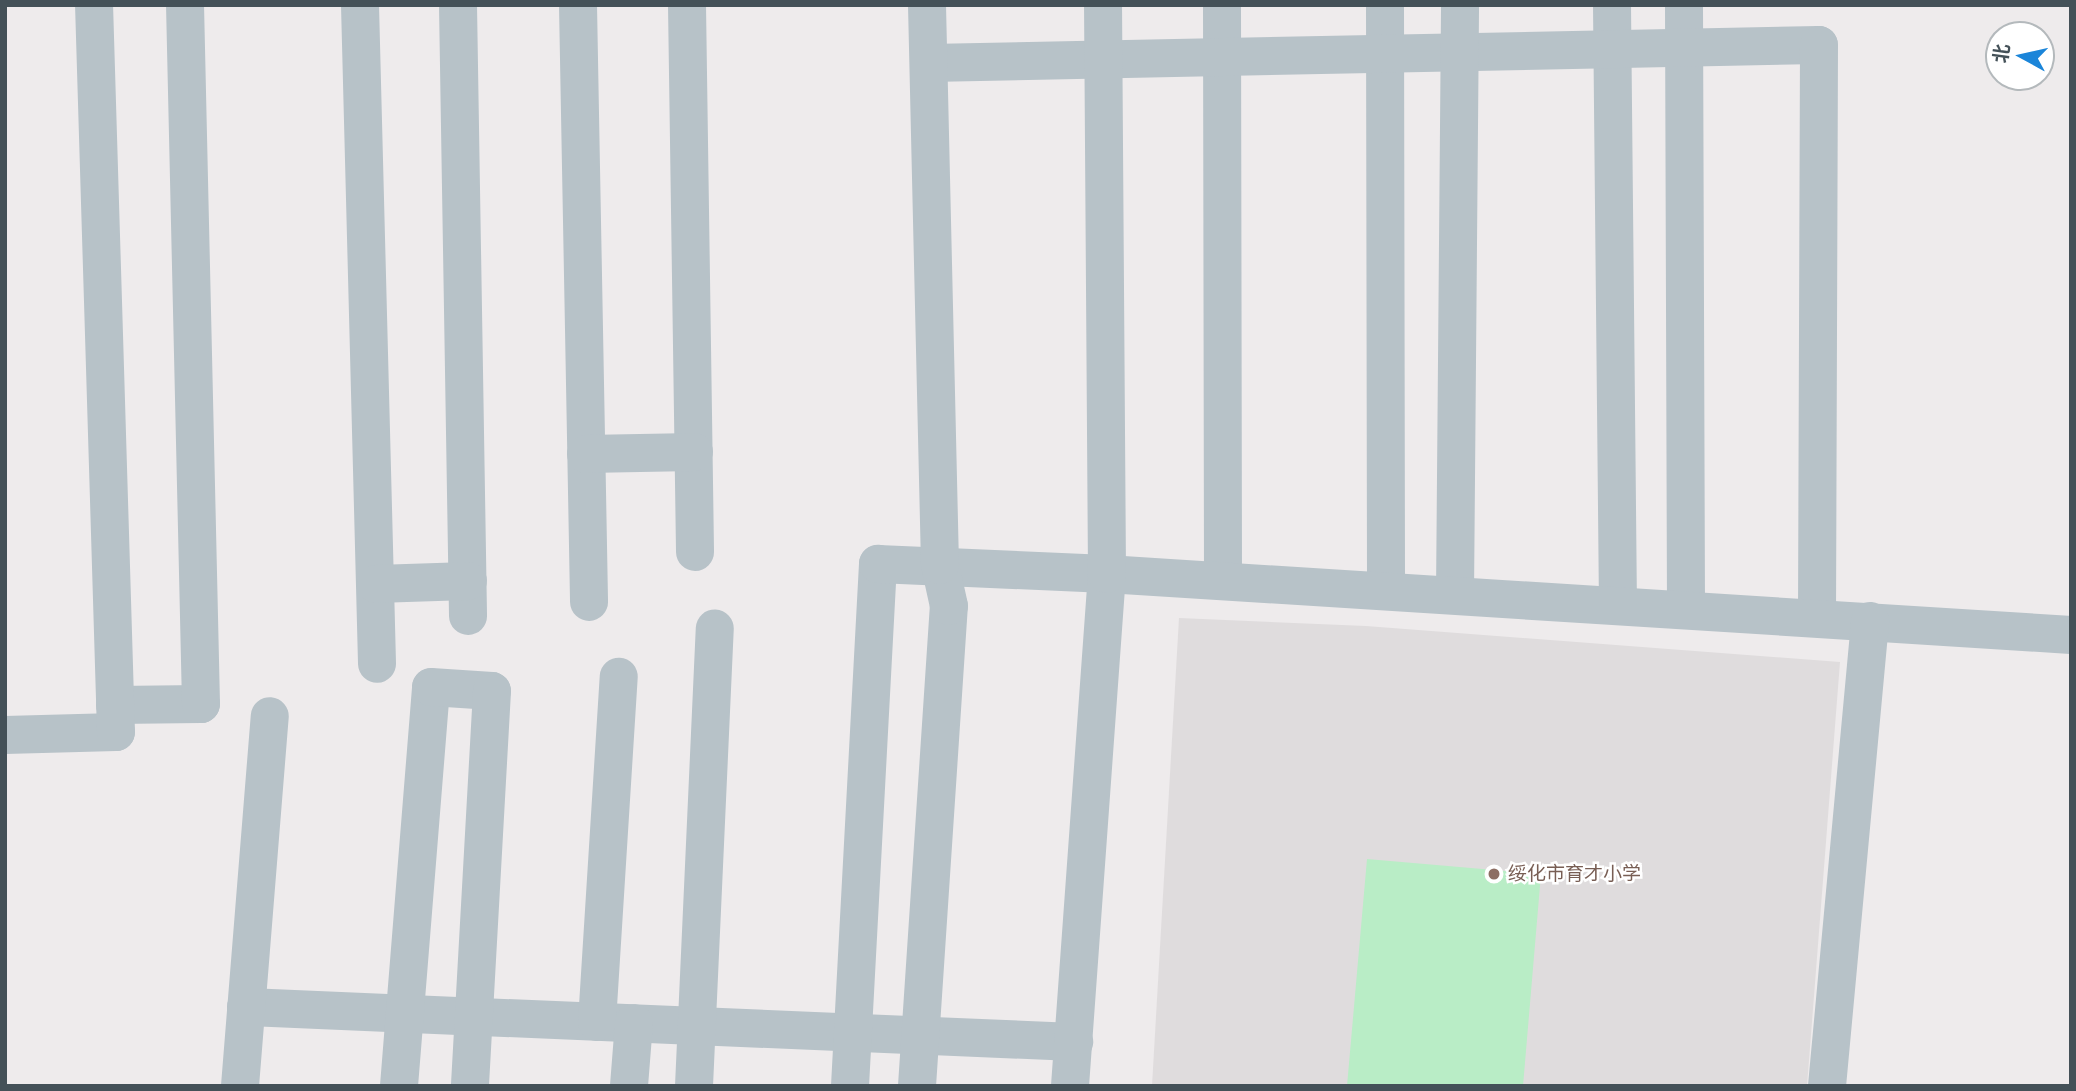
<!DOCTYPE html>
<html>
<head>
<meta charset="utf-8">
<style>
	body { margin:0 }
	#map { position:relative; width:2076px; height:1091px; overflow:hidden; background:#eeebec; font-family:"Noto Sans","Noto Sans SC",sans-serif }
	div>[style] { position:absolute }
	.education>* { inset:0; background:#dfdcdd }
	.green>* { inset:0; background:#b9edc6 }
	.minor>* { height:38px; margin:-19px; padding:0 19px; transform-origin:19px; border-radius:19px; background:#b7c2c8 }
	.dots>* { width:19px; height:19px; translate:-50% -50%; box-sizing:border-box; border:4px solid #fff; border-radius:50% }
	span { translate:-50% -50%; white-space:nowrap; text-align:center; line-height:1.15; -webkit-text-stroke:5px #fff; paint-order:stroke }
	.education-label { font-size:19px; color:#785e54 }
	.left { translate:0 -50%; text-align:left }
	.frame { position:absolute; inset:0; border:7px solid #445158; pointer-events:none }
	.north { position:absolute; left:1985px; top:21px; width:70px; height:70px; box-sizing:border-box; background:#fff; border:2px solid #b4b9bc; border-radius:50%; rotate:278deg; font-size:19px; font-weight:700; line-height:28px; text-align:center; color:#445158 }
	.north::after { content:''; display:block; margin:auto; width:24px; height:32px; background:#1b85d9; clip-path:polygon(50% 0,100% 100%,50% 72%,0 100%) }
</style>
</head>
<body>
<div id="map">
	<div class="education">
		<i style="clip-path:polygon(1179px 618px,1366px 626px,1840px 662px,1807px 1086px,1152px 1086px)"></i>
	</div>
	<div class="green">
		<i style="clip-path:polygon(1367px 859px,1541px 874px,1523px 1086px,1347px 1086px)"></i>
	</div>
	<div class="minor">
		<i style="left:360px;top:5px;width:659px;rotate:88.52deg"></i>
		<i style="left:458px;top:5px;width:611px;rotate:89.06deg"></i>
		<i style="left:578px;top:5px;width:597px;rotate:88.94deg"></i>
		<i style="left:687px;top:5px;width:547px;rotate:89.16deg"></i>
		<i style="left:1222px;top:5px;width:576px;rotate:89.9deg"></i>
		<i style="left:1385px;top:5px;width:586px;rotate:89.9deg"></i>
		<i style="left:1612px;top:5px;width:600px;rotate:89.43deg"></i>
		<i style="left:1684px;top:5px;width:604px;rotate:89.81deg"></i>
		<i style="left:929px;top:63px;width:890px;rotate:-1.16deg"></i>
		<i style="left:1819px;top:45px;width:572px;rotate:90.2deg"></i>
		<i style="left:586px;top:454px;width:108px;rotate:-1.1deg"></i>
		<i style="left:376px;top:584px;width:92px;rotate:-1.9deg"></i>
		<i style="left:1455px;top:595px;width:590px;rotate:-89.51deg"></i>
		<i style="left:115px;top:705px;width:86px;rotate:-0.7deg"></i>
		<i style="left:201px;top:704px;width:699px;rotate:-91.31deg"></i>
		<i style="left:5px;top:735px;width:111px;rotate:-1.5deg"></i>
		<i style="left:116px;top:732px;width:727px;rotate:-91.73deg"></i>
		<i style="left:246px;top:1007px;width:829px;rotate:2.42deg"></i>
		<i style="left:597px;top:1022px;width:346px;rotate:-86.4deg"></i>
		<i style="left:240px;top:1086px;width:371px;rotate:-85.4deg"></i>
		<i style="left:399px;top:1086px;width:400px;rotate:-85.4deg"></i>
		<i style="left:431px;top:687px;width:61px;rotate:3.8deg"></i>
		<i style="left:492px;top:691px;width:396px;rotate:93.2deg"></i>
		<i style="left:629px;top:1086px;width:63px;rotate:-85.5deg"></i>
		<i style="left:694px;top:1086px;width:458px;rotate:-87.4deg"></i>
		<i style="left:850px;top:1086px;width:523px;rotate:-86.93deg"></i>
		<i style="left:878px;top:564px;width:229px;rotate:2.5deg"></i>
		<i style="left:1107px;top:574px;width:966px;rotate:3.62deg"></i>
		<i style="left:917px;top:1086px;width:481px;rotate:-86.2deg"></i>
		<i style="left:949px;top:606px;width:42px;rotate:-102.4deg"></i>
		<i style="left:940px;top:565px;width:560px;rotate:-91.33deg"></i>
		<i style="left:1070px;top:1086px;width:513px;rotate:-85.87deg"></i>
		<i style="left:1107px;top:574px;width:569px;rotate:-90.4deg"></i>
		<i style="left:1827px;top:1086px;width:467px;rotate:-84.7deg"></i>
	</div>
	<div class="dots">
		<i style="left:1494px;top:874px;background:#8d6e63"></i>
	</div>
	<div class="education-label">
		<span class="left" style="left:1508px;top:874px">绥化市育才小学</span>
	</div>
	<div class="frame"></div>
	<div class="north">北</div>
</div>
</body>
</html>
